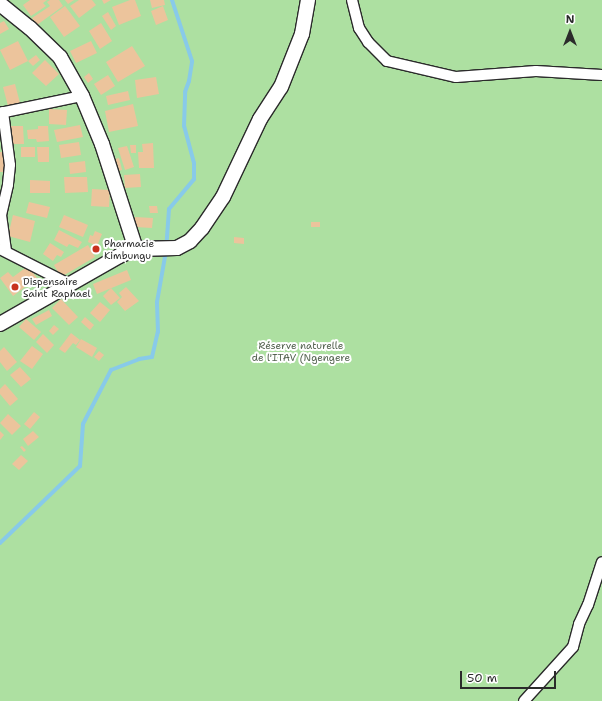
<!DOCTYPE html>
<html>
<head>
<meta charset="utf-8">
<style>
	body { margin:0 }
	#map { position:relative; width:602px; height:701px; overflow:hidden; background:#fff; font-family:"Shantell Sans",sans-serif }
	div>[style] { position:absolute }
	.green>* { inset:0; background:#ade0a1 }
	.stream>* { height:4px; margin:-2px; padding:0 2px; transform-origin:2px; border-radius:2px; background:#88cae9 }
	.building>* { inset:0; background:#ecc49c }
	.roads { filter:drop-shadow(1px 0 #2b2b2b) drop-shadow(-1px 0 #2b2b2b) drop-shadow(0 1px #2b2b2b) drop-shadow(0 -1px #2b2b2b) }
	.street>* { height:10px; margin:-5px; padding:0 5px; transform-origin:5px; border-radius:5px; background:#fff }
	.secondary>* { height:14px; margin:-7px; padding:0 7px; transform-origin:7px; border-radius:7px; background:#fff }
	.dots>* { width:11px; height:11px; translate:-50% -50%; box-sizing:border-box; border:2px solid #fff; border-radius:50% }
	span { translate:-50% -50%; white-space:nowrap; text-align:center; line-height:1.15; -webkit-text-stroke:4px #fff; paint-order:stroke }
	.poi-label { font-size:10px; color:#2b2b2b }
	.left { translate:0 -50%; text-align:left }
	.park-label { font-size:10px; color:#52614e }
	.north { position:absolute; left:550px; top:12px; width:40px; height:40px; -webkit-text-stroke:3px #fff; paint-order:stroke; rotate:0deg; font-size:11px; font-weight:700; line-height:16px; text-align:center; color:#2b2b2b }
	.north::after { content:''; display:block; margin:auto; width:14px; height:18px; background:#2b2b2b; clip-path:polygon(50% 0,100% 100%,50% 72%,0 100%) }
	.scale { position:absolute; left:460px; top:671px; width:96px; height:18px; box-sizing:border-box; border:2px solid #2b2b2b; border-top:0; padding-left:5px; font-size:12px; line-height:14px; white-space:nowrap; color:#2b2b2b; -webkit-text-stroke:3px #fff; paint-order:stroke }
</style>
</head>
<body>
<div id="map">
	<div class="green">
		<i style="clip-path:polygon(0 0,602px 0,602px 701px,0 701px)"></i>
	</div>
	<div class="stream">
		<i style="left:0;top:543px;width:111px;rotate:-43.9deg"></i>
		<i style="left:80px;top:466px;width:42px;rotate:-85.9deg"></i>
		<i style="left:83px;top:424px;width:61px;rotate:-62.6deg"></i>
		<i style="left:111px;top:370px;width:30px;rotate:-21deg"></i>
		<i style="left:139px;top:359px;width:13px;rotate:-9deg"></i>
		<i style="left:152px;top:357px;width:26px;rotate:-77deg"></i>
		<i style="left:158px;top:332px;width:30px;rotate:-92deg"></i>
		<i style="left:157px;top:302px;width:52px;rotate:-80deg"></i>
		<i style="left:166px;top:251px;width:42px;rotate:-85.9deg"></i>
		<i style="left:169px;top:209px;width:39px;rotate:-50deg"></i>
		<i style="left:194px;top:179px;width:16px;rotate:-90deg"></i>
		<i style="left:194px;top:163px;width:38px;rotate:-105deg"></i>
		<i style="left:184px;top:126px;width:34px;rotate:-88deg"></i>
		<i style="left:185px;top:92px;width:12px;rotate:-70deg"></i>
		<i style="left:189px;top:81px;width:20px;rotate:-81deg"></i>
		<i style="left:192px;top:61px;width:64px;rotate:-108.2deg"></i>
	</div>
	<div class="building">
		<i style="clip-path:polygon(30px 0,47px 0,43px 3px,46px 6px,31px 16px,23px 5px)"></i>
		<i style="clip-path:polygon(50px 0,59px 0,63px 6px,37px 25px,32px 18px,50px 6px,47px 2px)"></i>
		<i style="clip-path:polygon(65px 0,74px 0,68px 4px)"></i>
		<i style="clip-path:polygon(79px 0,92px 0,96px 5px,79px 18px,70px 6px)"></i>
		<i style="clip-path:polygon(102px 0,111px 0,104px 4px)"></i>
		<i style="clip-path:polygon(130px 0,135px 0,141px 16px,119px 25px,112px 7px)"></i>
		<i style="clip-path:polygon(150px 0,164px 0,165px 5px,152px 8px)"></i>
		<i style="clip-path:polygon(65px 6px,80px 26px,64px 37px,50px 17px)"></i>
		<i style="clip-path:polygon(163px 6px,168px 20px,156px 25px,151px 11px)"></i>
		<i style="clip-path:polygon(108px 12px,116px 26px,111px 30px,102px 16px)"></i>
		<i style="clip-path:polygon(4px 21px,9px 29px,0 34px,0 23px)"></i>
		<i style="clip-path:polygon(101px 23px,112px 41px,100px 49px,89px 31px)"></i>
		<i style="clip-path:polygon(18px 41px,28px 61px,10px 70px,0 50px)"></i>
		<i style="clip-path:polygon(91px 41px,97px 53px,76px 63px,70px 51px)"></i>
		<i style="clip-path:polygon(132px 46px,145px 66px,118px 82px,106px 62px)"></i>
		<i style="clip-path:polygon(36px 55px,40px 60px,33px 66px,28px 61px)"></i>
		<i style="clip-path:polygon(45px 60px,59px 74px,46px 86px,32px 73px)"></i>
		<i style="clip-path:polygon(89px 73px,93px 79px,88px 83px,84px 77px)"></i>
		<i style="clip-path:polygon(108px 75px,115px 86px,101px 95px,94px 84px)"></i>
		<i style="clip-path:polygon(156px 77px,159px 94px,137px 98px,135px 80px)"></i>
		<i style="clip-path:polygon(15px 84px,20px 103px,8px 106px,3px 87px)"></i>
		<i style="clip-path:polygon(128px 91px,130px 100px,108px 105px,106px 96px)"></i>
		<i style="clip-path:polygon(133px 104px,138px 126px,109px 132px,105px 111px)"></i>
		<i style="clip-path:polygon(49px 109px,67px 110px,66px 125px,49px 124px)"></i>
		<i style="clip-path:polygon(80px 125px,83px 137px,57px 142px,54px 130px)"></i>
		<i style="clip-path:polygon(10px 126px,23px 126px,24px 144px,11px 144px)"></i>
		<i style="clip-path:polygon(38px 126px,48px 126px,49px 141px,37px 142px,36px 139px,28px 139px,27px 130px,38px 129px)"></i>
		<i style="clip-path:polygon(79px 142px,81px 155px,61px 158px,59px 145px)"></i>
		<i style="clip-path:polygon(153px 143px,154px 168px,139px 168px,138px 152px,143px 152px,142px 144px)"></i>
		<i style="clip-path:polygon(130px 145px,136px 145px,136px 153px,131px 153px)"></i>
		<i style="clip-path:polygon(127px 146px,134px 167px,125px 170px,118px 148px)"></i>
		<i style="clip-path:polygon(21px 147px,35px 147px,35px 157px,21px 157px)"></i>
		<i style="clip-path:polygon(37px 147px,49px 147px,49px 162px,38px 162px)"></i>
		<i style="clip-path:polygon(0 152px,4px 152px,4px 172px,0 172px)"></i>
		<i style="clip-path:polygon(119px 158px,122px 170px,118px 171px,115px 159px)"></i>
		<i style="clip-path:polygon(85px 161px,86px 172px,70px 174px,69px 163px)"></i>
		<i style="clip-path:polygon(140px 174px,141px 187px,125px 188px,124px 175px)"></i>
		<i style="clip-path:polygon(64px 177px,87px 177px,88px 192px,65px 193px)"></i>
		<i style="clip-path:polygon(30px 180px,50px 181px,50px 193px,30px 193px)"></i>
		<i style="clip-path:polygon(92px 189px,110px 190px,109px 207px,91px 206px)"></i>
		<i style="clip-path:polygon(29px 202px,50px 207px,47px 218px,26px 213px)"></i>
		<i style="clip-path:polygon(149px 206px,157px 206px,158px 213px,150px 213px)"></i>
		<i style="clip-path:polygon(13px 215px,35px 221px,30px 242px,8px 236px)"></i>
		<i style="clip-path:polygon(64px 215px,88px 225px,83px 237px,59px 227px)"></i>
		<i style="clip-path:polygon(135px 217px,153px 218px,152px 228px,135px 227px)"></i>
		<i style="clip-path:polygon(311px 222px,320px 222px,320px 227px,311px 227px)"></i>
		<i style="clip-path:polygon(59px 230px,82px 242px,78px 248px,69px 244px,67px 247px,54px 240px)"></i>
		<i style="clip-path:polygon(95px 231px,102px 234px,97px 246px,88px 242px,90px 235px,93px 236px)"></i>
		<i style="clip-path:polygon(234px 237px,244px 238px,244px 244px,234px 243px)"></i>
		<i style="clip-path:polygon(50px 243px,64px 252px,61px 257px,57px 255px,53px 261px,43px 254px)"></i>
		<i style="clip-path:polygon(88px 245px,95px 257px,61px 277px,54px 265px)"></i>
		<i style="clip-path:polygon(28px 266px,37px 278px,13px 296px,0 278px,8px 272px,13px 277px)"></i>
		<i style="clip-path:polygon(127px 270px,131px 280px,97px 294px,93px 284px)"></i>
		<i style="clip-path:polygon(126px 287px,139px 301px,125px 311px,117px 302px,122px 297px,119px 293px)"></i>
		<i style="clip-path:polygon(111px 288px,120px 298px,111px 305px,103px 296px)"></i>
		<i style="clip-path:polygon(61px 299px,78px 317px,69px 325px,52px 308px)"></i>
		<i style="clip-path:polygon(100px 302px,110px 310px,100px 322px,90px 313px)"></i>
		<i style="clip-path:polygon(49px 310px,52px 316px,36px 325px,32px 319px)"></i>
		<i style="clip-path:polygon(85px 317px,94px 325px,90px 330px,81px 322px)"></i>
		<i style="clip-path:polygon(26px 319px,41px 332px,34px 340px,19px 327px)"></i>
		<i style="clip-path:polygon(54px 325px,59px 329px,53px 335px,49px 331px)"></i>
		<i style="clip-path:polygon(71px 333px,80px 340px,76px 345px,73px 343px,65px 353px,59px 349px)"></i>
		<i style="clip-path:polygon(43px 334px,54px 345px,47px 353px,36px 342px)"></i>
		<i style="clip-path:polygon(81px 339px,97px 348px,92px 357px,76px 347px)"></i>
		<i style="clip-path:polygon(32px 346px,43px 354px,32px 369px,20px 361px)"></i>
		<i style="clip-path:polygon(4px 347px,17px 362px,7px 371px,0 362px,0 351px)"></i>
		<i style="clip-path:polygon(99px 351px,104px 355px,99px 361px,94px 357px)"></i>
		<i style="clip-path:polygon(20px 367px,31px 379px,21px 387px,10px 375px)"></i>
		<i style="clip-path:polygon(5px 384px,18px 399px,10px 406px,0 394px,0 389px)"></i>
		<i style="clip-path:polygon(34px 412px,40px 417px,30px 429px,24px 424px)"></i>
		<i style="clip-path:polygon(8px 414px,21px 426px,12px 435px,0 423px)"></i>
		<i style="clip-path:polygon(0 431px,4px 435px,0 440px)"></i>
		<i style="clip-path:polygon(33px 431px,39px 437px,28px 446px,23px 439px)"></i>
		<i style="clip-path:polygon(22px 446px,26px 450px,24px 452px,20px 447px)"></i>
		<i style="clip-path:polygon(21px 455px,28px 461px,19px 470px,12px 464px)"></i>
	</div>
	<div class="roads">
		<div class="street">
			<i style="left:352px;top:0;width:29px;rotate:76deg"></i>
			<i style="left:359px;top:28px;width:17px;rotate:57deg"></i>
			<i style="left:368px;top:42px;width:27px;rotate:45deg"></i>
			<i style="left:387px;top:61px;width:71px;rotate:13.1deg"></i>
			<i style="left:456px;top:77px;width:80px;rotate:-4.3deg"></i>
			<i style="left:536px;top:71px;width:66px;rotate:3.5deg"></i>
			<i style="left:3px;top:112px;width:53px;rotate:82.5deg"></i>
			<i style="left:10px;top:165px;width:20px;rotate:96deg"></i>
			<i style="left:8px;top:185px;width:31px;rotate:103deg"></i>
			<i style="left:1px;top:215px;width:36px;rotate:82deg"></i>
			<i style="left:0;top:113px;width:84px;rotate:-11.7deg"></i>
			<i style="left:0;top:249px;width:80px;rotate:26.9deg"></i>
			<i style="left:524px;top:701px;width:73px;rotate:-47.8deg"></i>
			<i style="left:573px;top:647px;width:24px;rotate:-75deg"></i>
			<i style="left:579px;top:624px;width:21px;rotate:-65deg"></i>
			<i style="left:588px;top:605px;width:45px;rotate:-72deg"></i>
		</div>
		<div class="secondary">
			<i style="left:0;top:4px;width:38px;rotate:39deg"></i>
			<i style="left:30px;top:28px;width:42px;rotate:44deg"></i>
			<i style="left:60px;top:57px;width:45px;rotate:60.6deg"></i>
			<i style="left:82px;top:96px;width:52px;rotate:67.4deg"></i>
			<i style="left:102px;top:144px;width:110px;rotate:72.1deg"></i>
			<i style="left:0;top:324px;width:137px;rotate:-29.7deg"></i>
			<i style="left:119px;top:256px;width:18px;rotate:-22deg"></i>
			<i style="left:136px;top:249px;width:41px;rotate:-1.4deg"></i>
			<i style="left:177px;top:248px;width:15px;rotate:-28deg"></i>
			<i style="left:190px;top:241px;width:18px;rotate:-47deg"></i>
			<i style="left:202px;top:228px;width:37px;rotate:-56deg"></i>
			<i style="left:223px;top:197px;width:86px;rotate:-64.6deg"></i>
			<i style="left:260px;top:119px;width:38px;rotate:-57deg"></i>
			<i style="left:281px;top:87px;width:57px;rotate:-68.4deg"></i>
			<i style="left:302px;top:34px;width:35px;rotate:-80deg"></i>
		</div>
	</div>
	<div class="dots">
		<i style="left:96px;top:249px;background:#c8321e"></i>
		<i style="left:15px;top:287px;background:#c8321e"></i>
	</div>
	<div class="poi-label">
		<span class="left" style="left:104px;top:249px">Pharmacie<br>Kimbungu</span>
		<span class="left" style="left:23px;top:287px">Dispensaire<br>Saint Raphael</span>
	</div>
	<div class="park-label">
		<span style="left:301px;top:351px">Réserve naturelle<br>de l'ITAV (Ngengere</span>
	</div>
	<div class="north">N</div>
	<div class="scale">50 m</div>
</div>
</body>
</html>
